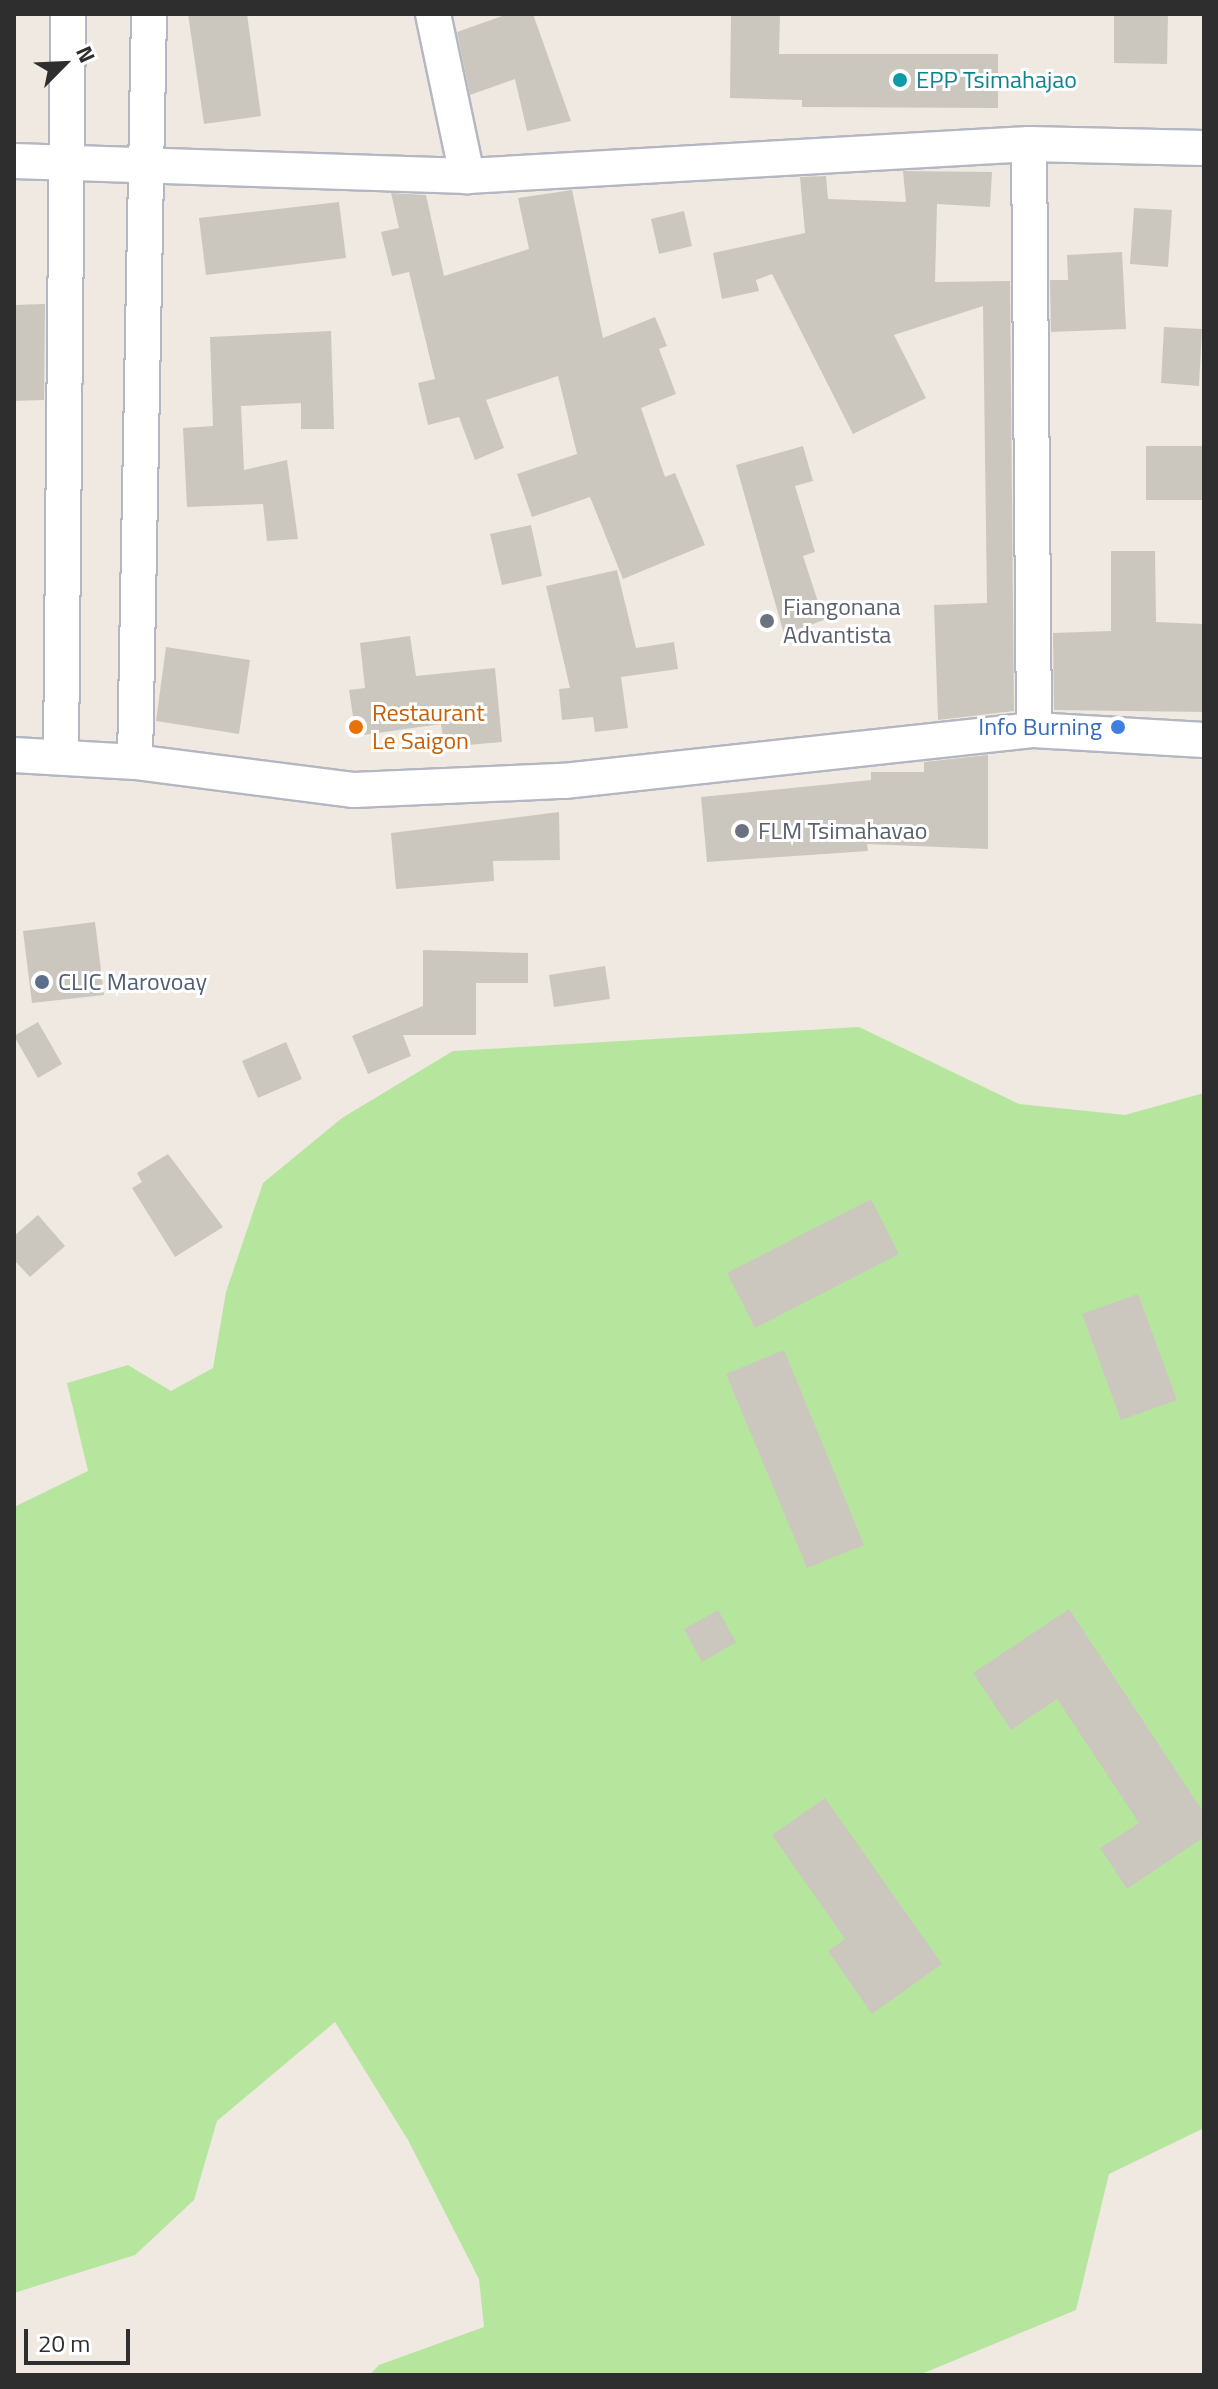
<!DOCTYPE html>
<html>
<head>
<meta charset="utf-8">
<style>
	body { margin:0 }
	#map { position:relative; width:1218px; height:2389px; overflow:hidden; background:#efe9e1; font-family:"Titillium Web",sans-serif }
	div>[style] { position:absolute }
	.green>* { inset:0; background:#b6e59e }
	.building>* { inset:0; background:#cbc7bf }
	.roads { filter:drop-shadow(2px 0 #b4b7c1) drop-shadow(-2px 0 #b4b7c1) drop-shadow(0 2px #b4b7c1) drop-shadow(0 -2px #b4b7c1) }
	.minor>* { height:34px; margin:-17px; padding:0 17px; transform-origin:17px; border-radius:17px; background:#fff }
	.dots>* { width:22px; height:22px; translate:-50% -50%; box-sizing:border-box; border:4px solid #fff; border-radius:50% }
	span { translate:-50% -50%; white-space:nowrap; text-align:center; line-height:1.15; -webkit-text-stroke:6px #fff; paint-order:stroke }
	.culture-label { font-size:24px; color:#0d838f }
	.left { translate:0 -50%; text-align:left }
	.worship-label { font-size:24px; color:#5b616d }
	.food-label { font-size:24px; color:#c56008 }
	.shop-label { font-size:24px; color:#366cbe }
	.right { translate:-100% -50%; text-align:right }
	.service-label { font-size:24px; color:#4e5e75 }
	.frame { position:absolute; inset:0; border:16px solid #2e2e2e; pointer-events:none }
	.north { position:absolute; left:24px; top:24px; width:80px; height:80px; -webkit-text-stroke:6px #fff; paint-order:stroke; rotate:66deg; font-size:22px; font-weight:700; line-height:32px; text-align:center; color:#2e2e2e }
	.north::after { content:''; display:block; margin:auto; width:28px; height:36px; background:#2e2e2e; clip-path:polygon(50% 0,100% 100%,50% 72%,0 100%) }
	.scale { position:absolute; left:24px; top:2329px; width:106px; height:36px; box-sizing:border-box; border:4px solid #2e2e2e; border-top:0; padding-left:10px; font-size:24px; line-height:28px; white-space:nowrap; color:#2e2e2e; -webkit-text-stroke:6px #fff; paint-order:stroke }
</style>
</head>
<body>
<div id="map">
	<div class="green">
		<i style="clip-path:polygon(859px 1027px,1019px 1104px,1125px 1115px,1204px 1093px,1204px 2128px,1109px 2174px,1076px 2310px,919px 2375px,369px 2375px,379px 2365px,484px 2327px,479px 2279px,408px 2140px,335px 2022px,217px 2121px,194px 2200px,135px 2255px,14px 2293px,14px 1507px,88px 1471px,67px 1383px,128px 1365px,171px 1391px,213px 1368px,226px 1292px,263px 1183px,342px 1118px,453px 1051px)"></i>
	</div>
	<div class="building">
		<i style="clip-path:polygon(188px 14px,247px 14px,261px 116px,204px 124px)"></i>
		<i style="clip-path:polygon(508px 14px,533px 14px,571px 121px,527px 131px,515px 79px,470px 95px,457px 32px)"></i>
		<i style="clip-path:polygon(731px 14px,780px 14px,779px 54px,998px 54px,998px 108px,802px 107px,802px 100px,730px 98px)"></i>
		<i style="clip-path:polygon(1114px 14px,1168px 14px,1167px 64px,1114px 63px)"></i>
		<i style="clip-path:polygon(903px 171px,992px 172px,990px 207px,937px 204px,935px 282px,1010px 281px,1014px 711px,938px 720px,934px 605px,987px 603px,983px 306px,894px 335px,926px 398px,853px 434px,772px 274px,756px 280px,759px 291px,722px 299px,713px 253px,805px 233px,800px 177px,826px 176px,828px 199px,906px 202px)"></i>
		<i style="clip-path:polygon(572px 190px,603px 338px,655px 317px,667px 346px,659px 349px,676px 394px,641px 408px,665px 477px,675px 473px,705px 545px,623px 579px,590px 497px,532px 517px,517px 474px,577px 454px,558px 376px,486px 400px,504px 448px,475px 460px,459px 417px,428px 425px,418px 383px,435px 379px,409px 272px,392px 276px,381px 232px,399px 228px,391px 193px,426px 195px,444px 276px,529px 249px,518px 198px)"></i>
		<i style="clip-path:polygon(339px 202px,346px 258px,206px 275px,199px 218px)"></i>
		<i style="clip-path:polygon(1134px 208px,1172px 210px,1168px 267px,1130px 264px)"></i>
		<i style="clip-path:polygon(684px 211px,692px 246px,659px 254px,651px 219px)"></i>
		<i style="clip-path:polygon(1122px 252px,1126px 329px,1051px 332px,1050px 280px,1068px 280px,1067px 255px)"></i>
		<i style="clip-path:polygon(45px 304px,44px 400px,14px 401px,14px 305px)"></i>
		<i style="clip-path:polygon(1164px 327px,1202px 329px,1199px 386px,1161px 383px)"></i>
		<i style="clip-path:polygon(331px 331px,334px 429px,301px 429px,301px 403px,241px 406px,244px 470px,287px 460px,298px 539px,267px 541px,263px 504px,187px 507px,183px 428px,213px 426px,210px 337px)"></i>
		<i style="clip-path:polygon(803px 446px,813px 481px,795px 486px,815px 552px,803px 556px,824px 620px,784px 634px,736px 465px)"></i>
		<i style="clip-path:polygon(1146px 446px,1204px 446px,1204px 500px,1146px 500px)"></i>
		<i style="clip-path:polygon(531px 525px,542px 576px,502px 585px,490px 534px)"></i>
		<i style="clip-path:polygon(1111px 551px,1155px 551px,1156px 622px,1204px 624px,1204px 712px,1054px 710px,1053px 633px,1111px 631px)"></i>
		<i style="clip-path:polygon(617px 570px,636px 648px,674px 642px,678px 669px,621px 677px,628px 728px,595px 732px,593px 717px,562px 720px,559px 689px,570px 688px,546px 586px)"></i>
		<i style="clip-path:polygon(410px 636px,416px 676px,495px 668px,502px 742px,444px 747px,441px 724px,356px 736px,349px 690px,365px 688px,360px 643px)"></i>
		<i style="clip-path:polygon(166px 647px,250px 660px,239px 734px,156px 721px)"></i>
		<i style="clip-path:polygon(988px 755px,988px 849px,867px 844px,868px 851px,707px 862px,701px 797px,871px 780px,871px 772px,924px 772px,924px 762px)"></i>
		<i style="clip-path:polygon(559px 812px,560px 860px,493px 861px,494px 881px,396px 889px,391px 833px)"></i>
		<i style="clip-path:polygon(95px 922px,104px 995px,32px 1003px,23px 931px)"></i>
		<i style="clip-path:polygon(423px 950px,528px 953px,528px 983px,476px 983px,476px 1035px,403px 1035px,411px 1056px,368px 1074px,352px 1036px,423px 1006px)"></i>
		<i style="clip-path:polygon(605px 966px,610px 999px,554px 1007px,549px 975px)"></i>
		<i style="clip-path:polygon(38px 1022px,62px 1064px,38px 1078px,14px 1036px)"></i>
		<i style="clip-path:polygon(286px 1042px,302px 1079px,258px 1098px,242px 1061px)"></i>
		<i style="clip-path:polygon(168px 1154px,223px 1227px,175px 1257px,132px 1188px,142px 1182px,137px 1173px)"></i>
		<i style="clip-path:polygon(871px 1199px,899px 1254px,755px 1328px,727px 1273px)"></i>
		<i style="clip-path:polygon(38px 1215px,65px 1246px,30px 1277px,14px 1260px,14px 1236px)"></i>
		<i style="clip-path:polygon(1138px 1294px,1177px 1400px,1121px 1420px,1082px 1314px)"></i>
		<i style="clip-path:polygon(784px 1350px,864px 1545px,807px 1568px,726px 1374px)"></i>
		<i style="clip-path:polygon(1069px 1609px,1204px 1813px,1204px 1837px,1127px 1889px,1100px 1848px,1139px 1823px,1057px 1699px,1011px 1730px,973px 1673px)"></i>
		<i style="clip-path:polygon(718px 1610px,736px 1642px,702px 1662px,684px 1629px)"></i>
		<i style="clip-path:polygon(825px 1798px,942px 1964px,872px 2014px,828px 1951px,845px 1939px,772px 1835px)"></i>
	</div>
	<div class="roads">
		<div class="minor">
			<i style="left:433px;top:14px;width:166px;rotate:78.1deg"></i>
			<i style="left:1029px;top:144px;width:586px;rotate:89.51deg"></i>
			<i style="left:14px;top:161px;width:453px;rotate:1.9deg"></i>
			<i style="left:467px;top:176px;width:563px;rotate:-3.26deg"></i>
			<i style="left:1029px;top:144px;width:175px;rotate:1.3deg"></i>
			<i style="left:14px;top:755px;width:121px;rotate:3.3deg"></i>
			<i style="left:135px;top:762px;width:221px;rotate:7.3deg"></i>
			<i style="left:354px;top:790px;width:210px;rotate:-2.5deg"></i>
			<i style="left:564px;top:781px;width:473px;rotate:-6.2deg"></i>
			<i style="left:1034px;top:730px;width:170px;rotate:3.4deg"></i>
			<i style="left:61px;top:757px;width:743px;rotate:-89.46deg"></i>
			<i style="left:135px;top:762px;width:748px;rotate:-88.93deg"></i>
		</div>
	</div>
	<div class="dots">
		<i style="left:900px;top:80px;background:#0f9aa8"></i>
		<i style="left:767px;top:621px;background:#6b7280"></i>
		<i style="left:356px;top:727px;background:#e8710a"></i>
		<i style="left:1118px;top:727px;background:#3f7fe0"></i>
		<i style="left:742px;top:831px;background:#6b7280"></i>
		<i style="left:42px;top:982px;background:#5c6f8a"></i>
	</div>
	<div class="culture-label">
		<span class="left" style="left:916px;top:80px">EPP Tsimahajao</span>
	</div>
	<div class="worship-label">
		<span class="left" style="left:783px;top:621px">Fiangonana<br>Advantista</span>
		<span class="left" style="left:758px;top:831px">FLM Tsimahavao</span>
	</div>
	<div class="food-label">
		<span class="left" style="left:372px;top:727px">Restaurant<br>Le Saigon</span>
	</div>
	<div class="shop-label">
		<span class="right" style="left:1102px;top:727px">Info Burning</span>
	</div>
	<div class="service-label">
		<span class="left" style="left:58px;top:982px">CLIC Marovoay</span>
	</div>
	<div class="frame"></div>
	<div class="north">N</div>
	<div class="scale">20 m</div>
</div>
</body>
</html>
